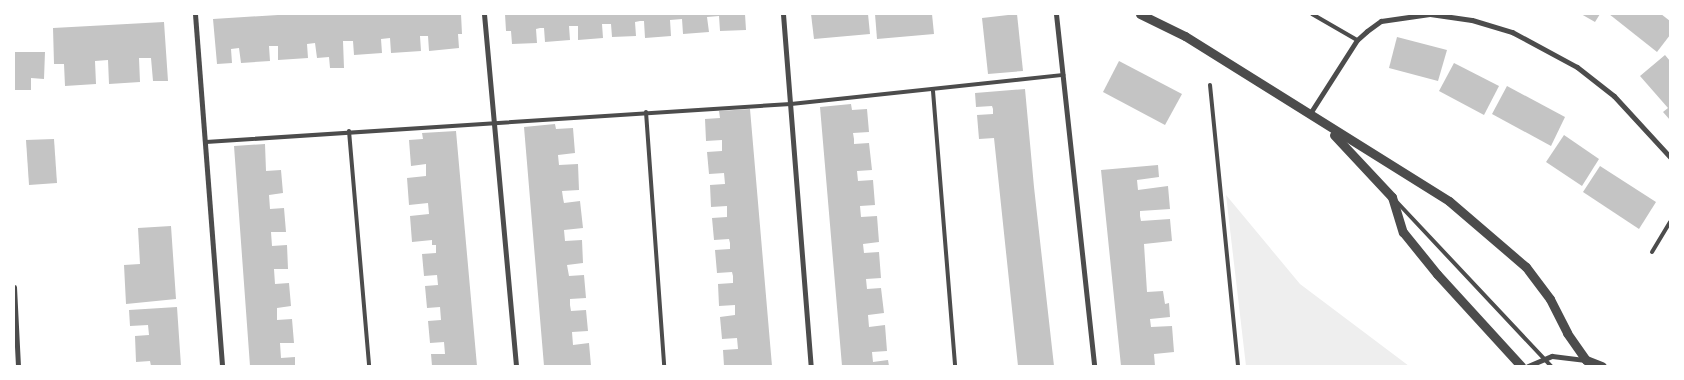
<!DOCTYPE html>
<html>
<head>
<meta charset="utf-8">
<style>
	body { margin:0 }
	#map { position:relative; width:1684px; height:380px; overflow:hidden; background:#fff; font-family:Raleway,sans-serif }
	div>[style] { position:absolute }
	.green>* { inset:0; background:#eee }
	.building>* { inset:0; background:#c4c4c4 }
	.service>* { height:4px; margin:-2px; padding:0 2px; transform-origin:2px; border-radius:2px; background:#4c4c4c }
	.minor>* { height:5px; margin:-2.5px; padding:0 2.5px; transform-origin:2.5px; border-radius:2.5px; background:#4c4c4c }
	.tertiary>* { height:9px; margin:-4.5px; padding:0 4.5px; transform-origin:4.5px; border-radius:4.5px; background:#4c4c4c }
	span { translate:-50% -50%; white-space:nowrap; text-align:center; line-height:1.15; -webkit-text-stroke:4.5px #fff; paint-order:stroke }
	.frame { position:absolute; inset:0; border:15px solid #fff; pointer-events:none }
</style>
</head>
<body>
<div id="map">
	<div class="green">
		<i style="clip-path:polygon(1226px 195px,1300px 284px,1409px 366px,1246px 366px)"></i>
	</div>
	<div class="building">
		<i style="clip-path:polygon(294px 14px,461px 14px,462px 34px,458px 34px,459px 48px,429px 51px,428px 36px,420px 36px,421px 51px,391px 53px,390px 38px,381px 39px,382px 53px,354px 55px,353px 41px,343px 41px,344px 68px,330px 68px,329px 57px,317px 58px,315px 43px,307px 44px,308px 58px,278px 60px,278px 46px,269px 46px,270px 61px,241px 63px,239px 48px,231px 49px,232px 63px,217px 64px,213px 19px)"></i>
		<i style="clip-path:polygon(505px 14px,745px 14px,746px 30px,720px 31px,719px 16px,707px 17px,709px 32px,683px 34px,682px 19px,670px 20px,671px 36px,645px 38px,644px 21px,640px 21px,635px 22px,636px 36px,612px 37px,611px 24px,602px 24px,603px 38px,578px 40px,578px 26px,569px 26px,570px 40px,545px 42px,544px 28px,540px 28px,536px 29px,537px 43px,512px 44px,511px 31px,506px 31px)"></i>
		<i style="clip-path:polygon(811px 14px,868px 14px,870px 34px,814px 39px)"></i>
		<i style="clip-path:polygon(875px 14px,932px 14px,934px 34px,877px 39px)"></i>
		<i style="clip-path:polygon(1017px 14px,1023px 71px,988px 74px,982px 18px)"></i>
		<i style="clip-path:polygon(1581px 14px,1600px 14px,1595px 22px)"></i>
		<i style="clip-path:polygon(1609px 14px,1661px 14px,1670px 21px,1670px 35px,1657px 52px)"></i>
		<i style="clip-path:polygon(164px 22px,168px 81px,153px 81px,151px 58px,139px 58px,140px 82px,109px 84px,108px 60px,95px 61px,96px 84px,65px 86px,64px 64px,54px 64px,53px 28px)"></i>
		<i style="clip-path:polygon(1397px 37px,1447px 50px,1438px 81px,1389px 68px)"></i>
		<i style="clip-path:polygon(14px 52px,45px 52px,44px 79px,31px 78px,31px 90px,14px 90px)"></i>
		<i style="clip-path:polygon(1665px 55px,1670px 61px,1670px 120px,1663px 112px,1668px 108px,1640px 76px)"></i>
		<i style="clip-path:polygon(1119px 61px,1182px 94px,1165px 125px,1103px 92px)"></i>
		<i style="clip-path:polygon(1454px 63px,1499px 86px,1484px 115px,1439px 91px)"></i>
		<i style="clip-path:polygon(1507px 86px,1565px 117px,1551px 146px,1492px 114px)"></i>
		<i style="clip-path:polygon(1025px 89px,1034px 187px,1054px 366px,1018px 366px,994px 138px,979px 139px,977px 115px,993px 114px,993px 109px,992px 106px,976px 107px,975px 93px)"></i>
		<i style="clip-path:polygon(851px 104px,852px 110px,867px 109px,869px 132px,853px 133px,854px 139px,854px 144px,869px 143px,872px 170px,857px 171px,858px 181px,873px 180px,875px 205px,860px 206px,861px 217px,877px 216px,879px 242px,863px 244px,864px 253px,879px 252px,881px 278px,866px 279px,867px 289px,881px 288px,884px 313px,868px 315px,869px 327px,885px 325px,887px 351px,872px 352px,873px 362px,888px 360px,889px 366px,842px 366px,820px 107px)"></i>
		<i style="clip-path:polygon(750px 109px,772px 366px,724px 366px,723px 350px,738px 349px,737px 338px,722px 339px,720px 317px,735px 315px,735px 305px,719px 306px,718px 284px,733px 283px,733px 276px,732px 272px,717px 273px,715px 250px,730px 249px,730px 243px,729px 239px,714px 240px,712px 218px,727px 217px,727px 206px,711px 207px,710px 185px,725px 184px,724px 173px,709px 174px,707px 152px,722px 151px,722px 140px,706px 141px,705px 119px,720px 118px,719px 111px)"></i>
		<i style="clip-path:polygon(555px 124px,556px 129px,573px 128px,575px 153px,558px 155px,559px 165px,578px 164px,579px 190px,562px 191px,563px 198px,564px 203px,580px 201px,583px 228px,564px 230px,565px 241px,582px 240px,583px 263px,567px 265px,569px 276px,584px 275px,586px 298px,570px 299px,570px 305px,571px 311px,586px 310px,588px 331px,572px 332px,573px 345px,589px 343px,591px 366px,544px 366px,524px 127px)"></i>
		<i style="clip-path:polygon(456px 131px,477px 366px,432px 366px,431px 354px,445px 354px,444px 342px,430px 343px,428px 321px,441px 320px,440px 307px,427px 308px,425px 286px,438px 285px,437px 275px,424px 276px,422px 254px,436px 253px,436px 245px,432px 245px,432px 240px,412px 242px,410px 216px,429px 214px,428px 203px,409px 205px,407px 178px,426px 176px,426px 164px,411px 166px,409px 140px,423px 139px,422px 133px)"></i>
		<i style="clip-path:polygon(1564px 135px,1599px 159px,1582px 186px,1546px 162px)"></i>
		<i style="clip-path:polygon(54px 139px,57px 183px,29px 185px,26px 140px)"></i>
		<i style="clip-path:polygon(265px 144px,266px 171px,281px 170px,283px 193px,269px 195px,270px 209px,284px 208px,286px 232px,271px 232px,272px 246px,287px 245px,288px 269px,274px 269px,275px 284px,289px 283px,291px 306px,277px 308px,277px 320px,292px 319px,294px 343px,280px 343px,281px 358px,295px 357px,295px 366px,250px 366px,234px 146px)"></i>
		<i style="clip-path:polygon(1158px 165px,1159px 177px,1137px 180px,1138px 190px,1168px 186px,1170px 209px,1140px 211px,1140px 216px,1141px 221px,1170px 219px,1172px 241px,1144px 244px,1147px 292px,1163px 291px,1165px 304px,1169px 303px,1170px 317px,1150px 319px,1151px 327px,1172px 326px,1174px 352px,1154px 354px,1155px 366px,1121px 366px,1101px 170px)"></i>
		<i style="clip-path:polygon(1600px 166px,1656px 202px,1639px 229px,1583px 192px)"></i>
		<i style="clip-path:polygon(171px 226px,176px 299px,126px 304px,124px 265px,140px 264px,138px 228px)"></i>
		<i style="clip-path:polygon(177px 307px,181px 366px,151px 366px,150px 361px,136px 362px,135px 336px,149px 335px,148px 325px,130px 326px,129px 310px)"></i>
	</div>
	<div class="service">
		<i style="left:1312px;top:14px;width:52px;rotate:30deg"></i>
		<i style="left:1210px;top:85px;width:282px;rotate:84.3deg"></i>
		<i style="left:933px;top:91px;width:276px;rotate:85.4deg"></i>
		<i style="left:646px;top:112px;width:255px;rotate:85.9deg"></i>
		<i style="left:349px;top:131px;width:236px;rotate:85.1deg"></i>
		<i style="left:206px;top:142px;width:586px;rotate:-3.72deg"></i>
		<i style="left:791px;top:104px;width:274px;rotate:-6.1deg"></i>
		<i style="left:1395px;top:200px;width:228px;rotate:46.8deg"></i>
		<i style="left:1652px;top:252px;width:35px;rotate:-59deg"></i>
	</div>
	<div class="minor">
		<i style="left:195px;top:14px;width:353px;rotate:85.6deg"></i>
		<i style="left:484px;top:14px;width:353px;rotate:84.8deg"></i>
		<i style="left:783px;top:14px;width:353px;rotate:85.5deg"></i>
		<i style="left:1056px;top:14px;width:354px;rotate:83.8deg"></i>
		<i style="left:1430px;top:14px;width:42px;rotate:8.1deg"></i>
		<i style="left:1472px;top:20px;width:42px;rotate:16.7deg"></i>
		<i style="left:1512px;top:32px;width:74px;rotate:28.3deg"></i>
		<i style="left:1577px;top:67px;width:47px;rotate:38.1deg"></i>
		<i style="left:1614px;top:96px;width:83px;rotate:47.4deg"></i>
		<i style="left:1309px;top:115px;width:89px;rotate:-57.4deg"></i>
		<i style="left:1357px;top:40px;width:13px;rotate:-42deg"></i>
		<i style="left:1367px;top:31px;width:17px;rotate:-36deg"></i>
		<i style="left:1381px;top:21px;width:49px;rotate:-8.3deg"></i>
		<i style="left:14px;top:287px;width:79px;rotate:87.1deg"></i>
		<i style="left:1528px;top:366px;width:26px;rotate:-23deg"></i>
		<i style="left:1552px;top:356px;width:34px;rotate:7deg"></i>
	</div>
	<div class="tertiary">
		<i style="left:1140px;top:14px;width:50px;rotate:26.1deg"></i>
		<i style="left:1185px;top:36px;width:311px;rotate:32deg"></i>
		<i style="left:1449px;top:201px;width:101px;rotate:40.6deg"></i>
		<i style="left:1526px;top:267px;width:40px;rotate:53deg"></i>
		<i style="left:1550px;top:299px;width:38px;rotate:63deg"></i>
		<i style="left:1567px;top:333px;width:33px;rotate:55deg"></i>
		<i style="left:1586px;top:360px;width:17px;rotate:21deg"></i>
		<i style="left:1334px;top:135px;width:85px;rotate:46.9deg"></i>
		<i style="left:1392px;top:197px;width:37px;rotate:73deg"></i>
		<i style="left:1403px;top:232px;width:54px;rotate:51deg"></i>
		<i style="left:1437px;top:274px;width:125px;rotate:47.6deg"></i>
	</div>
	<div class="frame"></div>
</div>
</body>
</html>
